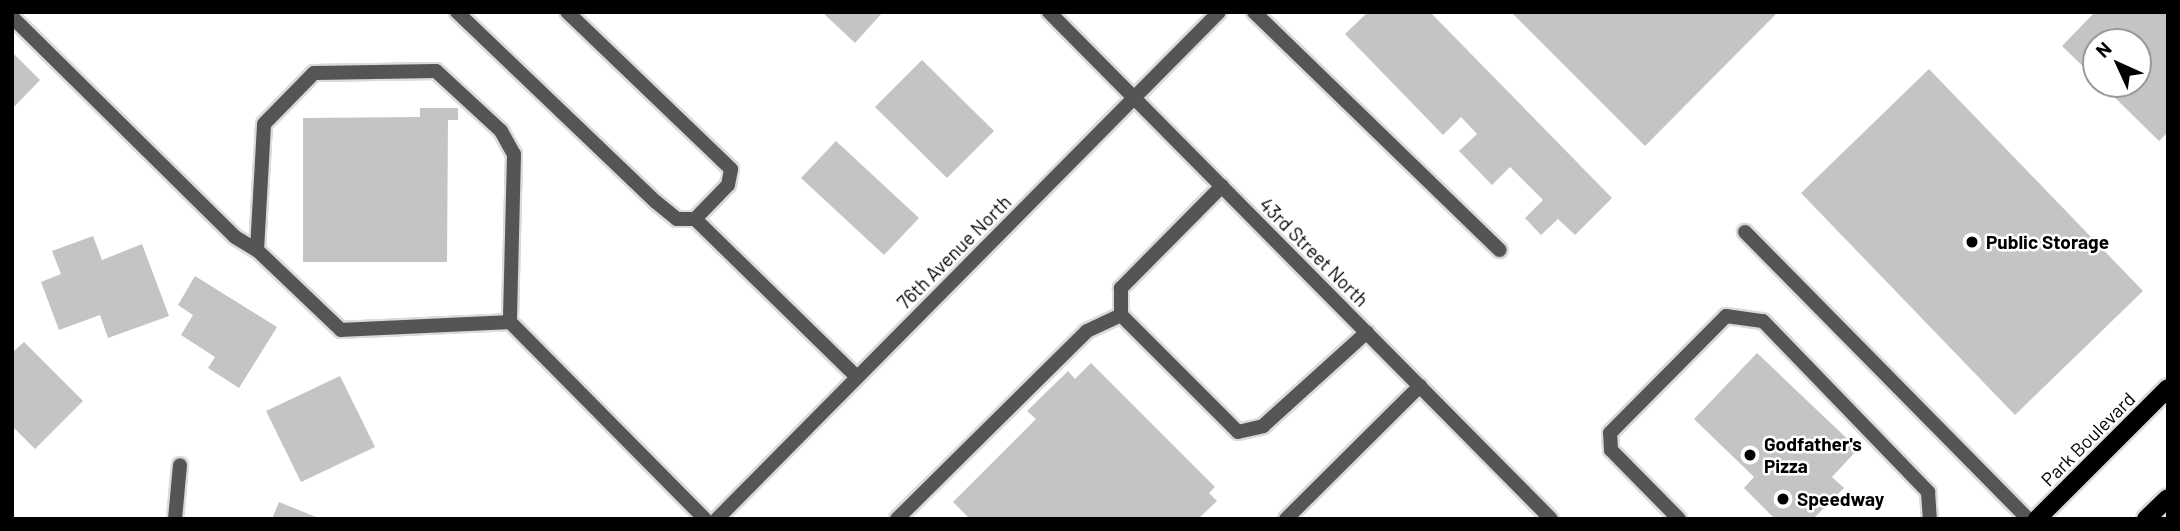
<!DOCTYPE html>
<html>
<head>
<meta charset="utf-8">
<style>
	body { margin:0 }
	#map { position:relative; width:2180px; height:531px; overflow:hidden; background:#fff; font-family:Barlow,sans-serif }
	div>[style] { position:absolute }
	.building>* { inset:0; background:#c4c4c4 }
	.roads { filter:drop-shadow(2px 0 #dbdbdb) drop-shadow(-2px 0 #dbdbdb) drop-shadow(0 2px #dbdbdb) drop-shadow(0 -2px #dbdbdb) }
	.service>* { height:14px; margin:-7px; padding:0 7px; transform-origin:7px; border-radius:7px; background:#555 }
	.minor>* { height:14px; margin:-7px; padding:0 7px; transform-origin:7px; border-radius:7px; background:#555 }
	.tertiary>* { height:14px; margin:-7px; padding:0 7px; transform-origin:7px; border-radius:7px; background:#555 }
	.primary>* { height:18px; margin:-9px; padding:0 9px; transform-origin:9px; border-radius:9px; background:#000 }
	.dots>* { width:19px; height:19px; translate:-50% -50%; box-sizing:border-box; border:4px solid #fff; border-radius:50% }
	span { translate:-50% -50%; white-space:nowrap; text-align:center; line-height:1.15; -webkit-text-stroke:5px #fff; paint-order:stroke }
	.poi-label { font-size:19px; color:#000; font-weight:700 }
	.left { translate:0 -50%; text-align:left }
	.street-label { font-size:19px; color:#000 }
	.frame { position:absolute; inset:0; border:14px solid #000; pointer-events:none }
	.north { position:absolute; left:2082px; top:28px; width:70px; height:70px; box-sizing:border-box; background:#fff; border:2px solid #999; border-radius:50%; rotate:315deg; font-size:19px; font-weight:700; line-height:28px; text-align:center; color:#000 }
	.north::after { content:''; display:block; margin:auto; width:24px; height:32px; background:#000; clip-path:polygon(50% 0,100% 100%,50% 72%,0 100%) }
</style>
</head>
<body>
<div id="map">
	<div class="building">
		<i style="clip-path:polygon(822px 12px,883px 12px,855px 43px)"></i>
		<i style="clip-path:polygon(1368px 12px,1430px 12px,1612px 198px,1575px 235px,1558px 219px,1541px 235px,1525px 218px,1543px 200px,1510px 167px,1492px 185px,1459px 151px,1477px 134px,1461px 117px,1443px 135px,1345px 34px)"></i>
		<i style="clip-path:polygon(1511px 12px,1778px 12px,1645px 146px)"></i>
		<i style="clip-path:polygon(2095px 12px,2168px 12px,2168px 132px,2159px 141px,2101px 84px,2138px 84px,2138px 42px,2096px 42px,2096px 79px,2062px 46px)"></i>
		<i style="clip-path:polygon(12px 52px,40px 80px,12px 109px)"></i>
		<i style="clip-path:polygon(922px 60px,994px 131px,947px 178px,875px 107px)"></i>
		<i style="clip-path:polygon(1929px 69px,2143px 291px,2015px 415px,1801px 193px)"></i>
		<i style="clip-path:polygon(420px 108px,458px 108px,458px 120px,448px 120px,447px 262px,303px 262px,303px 118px,420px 117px)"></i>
		<i style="clip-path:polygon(836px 141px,919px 218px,884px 255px,801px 178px)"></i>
		<i style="clip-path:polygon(93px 236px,102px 260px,142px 244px,169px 316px,108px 338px,100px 315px,59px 330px,41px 282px,61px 274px,52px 251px)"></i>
		<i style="clip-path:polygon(195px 276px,277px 327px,239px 388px,208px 368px,215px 357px,181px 335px,193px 315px,178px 305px)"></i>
		<i style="clip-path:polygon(24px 342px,83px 401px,35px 449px,12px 426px,12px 353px)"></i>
		<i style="clip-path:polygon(1757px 353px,1858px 449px,1832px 477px,1844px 488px,1813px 519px,1775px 519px,1744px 488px,1754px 477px,1694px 419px)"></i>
		<i style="clip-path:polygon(1091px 363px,1215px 487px,1209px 493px,1217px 501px,1198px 519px,970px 519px,953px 502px,1036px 419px,1027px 411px,1068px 371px,1075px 379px)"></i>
		<i style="clip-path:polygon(340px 376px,375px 447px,301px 482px,266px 411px)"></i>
		<i style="clip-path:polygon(279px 502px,321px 519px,272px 519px)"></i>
	</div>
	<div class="roads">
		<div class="service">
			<i style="left:457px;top:12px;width:275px;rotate:43.7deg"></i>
			<i style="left:656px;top:202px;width:27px;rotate:39deg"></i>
			<i style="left:677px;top:219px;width:18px"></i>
			<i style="left:695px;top:219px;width:47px;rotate:-45.9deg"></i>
			<i style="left:728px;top:185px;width:16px;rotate:-79deg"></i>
			<i style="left:731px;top:169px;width:227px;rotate:-136.2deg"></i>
			<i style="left:1254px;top:12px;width:342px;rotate:44.1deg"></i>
			<i style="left:12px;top:17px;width:313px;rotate:44.6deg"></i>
			<i style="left:235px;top:237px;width:26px;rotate:31deg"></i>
			<i style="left:1222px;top:186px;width:144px;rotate:134.7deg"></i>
			<i style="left:1121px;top:288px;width:27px;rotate:90deg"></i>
			<i style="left:1121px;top:315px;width:165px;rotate:45deg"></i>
			<i style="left:1238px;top:432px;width:26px;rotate:-13deg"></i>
			<i style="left:1263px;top:426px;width:140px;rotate:-42.1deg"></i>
			<i style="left:695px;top:219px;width:226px;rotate:44.3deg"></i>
			<i style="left:1745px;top:232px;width:403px;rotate:45.4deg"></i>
			<i style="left:510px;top:322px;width:169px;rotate:177.3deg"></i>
			<i style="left:341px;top:330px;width:116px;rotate:-136.4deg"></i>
			<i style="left:257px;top:250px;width:126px;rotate:-86.8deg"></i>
			<i style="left:264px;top:124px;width:71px;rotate:-45.6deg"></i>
			<i style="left:314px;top:73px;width:122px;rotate:-0.9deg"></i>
			<i style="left:436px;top:71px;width:88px;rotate:42.7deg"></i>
			<i style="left:501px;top:131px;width:26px;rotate:61deg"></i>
			<i style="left:514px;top:154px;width:168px;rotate:91.4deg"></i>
			<i style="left:510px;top:322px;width:277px;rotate:45.3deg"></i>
			<i style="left:897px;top:519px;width:267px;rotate:-44.7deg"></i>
			<i style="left:1087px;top:331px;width:38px;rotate:-25deg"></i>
			<i style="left:1286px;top:519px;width:189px;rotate:-44.8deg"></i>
			<i style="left:1679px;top:519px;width:97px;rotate:-134.6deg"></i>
			<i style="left:1611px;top:450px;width:17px;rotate:-93deg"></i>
			<i style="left:1610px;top:433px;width:165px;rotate:-45.2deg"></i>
			<i style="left:1726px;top:316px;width:37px;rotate:8deg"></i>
			<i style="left:1763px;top:321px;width:238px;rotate:46deg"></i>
			<i style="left:1928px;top:492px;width:27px;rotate:86deg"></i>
		</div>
		<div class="minor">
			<i style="left:175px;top:519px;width:54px;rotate:-84.7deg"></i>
			<i style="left:717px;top:519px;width:713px;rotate:-45.28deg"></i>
		</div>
		<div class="tertiary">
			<i style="left:1049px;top:12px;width:713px;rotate:45.28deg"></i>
		</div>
		<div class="primary">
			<i style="left:2037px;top:519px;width:185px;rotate:-45deg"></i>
			<i style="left:2146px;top:519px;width:30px;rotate:-44deg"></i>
		</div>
	</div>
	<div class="dots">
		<i style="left:1972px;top:242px;background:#000"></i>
		<i style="left:1750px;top:455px;background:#000"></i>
		<i style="left:1783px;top:499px;background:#000"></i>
	</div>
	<div class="poi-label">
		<span class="left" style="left:1986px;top:242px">Public Storage</span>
		<span class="left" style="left:1764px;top:455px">Godfather's<br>Pizza</span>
		<span class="left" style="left:1797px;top:499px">Speedway</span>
	</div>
	<div class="street-label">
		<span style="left:954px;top:252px;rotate:-45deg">76th Avenue North</span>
		<span style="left:1314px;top:252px;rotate:45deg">43rd Street North</span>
		<span style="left:2088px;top:439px;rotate:-45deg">Park Boulevard</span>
	</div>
	<div class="frame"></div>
	<div class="north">N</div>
</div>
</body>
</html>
